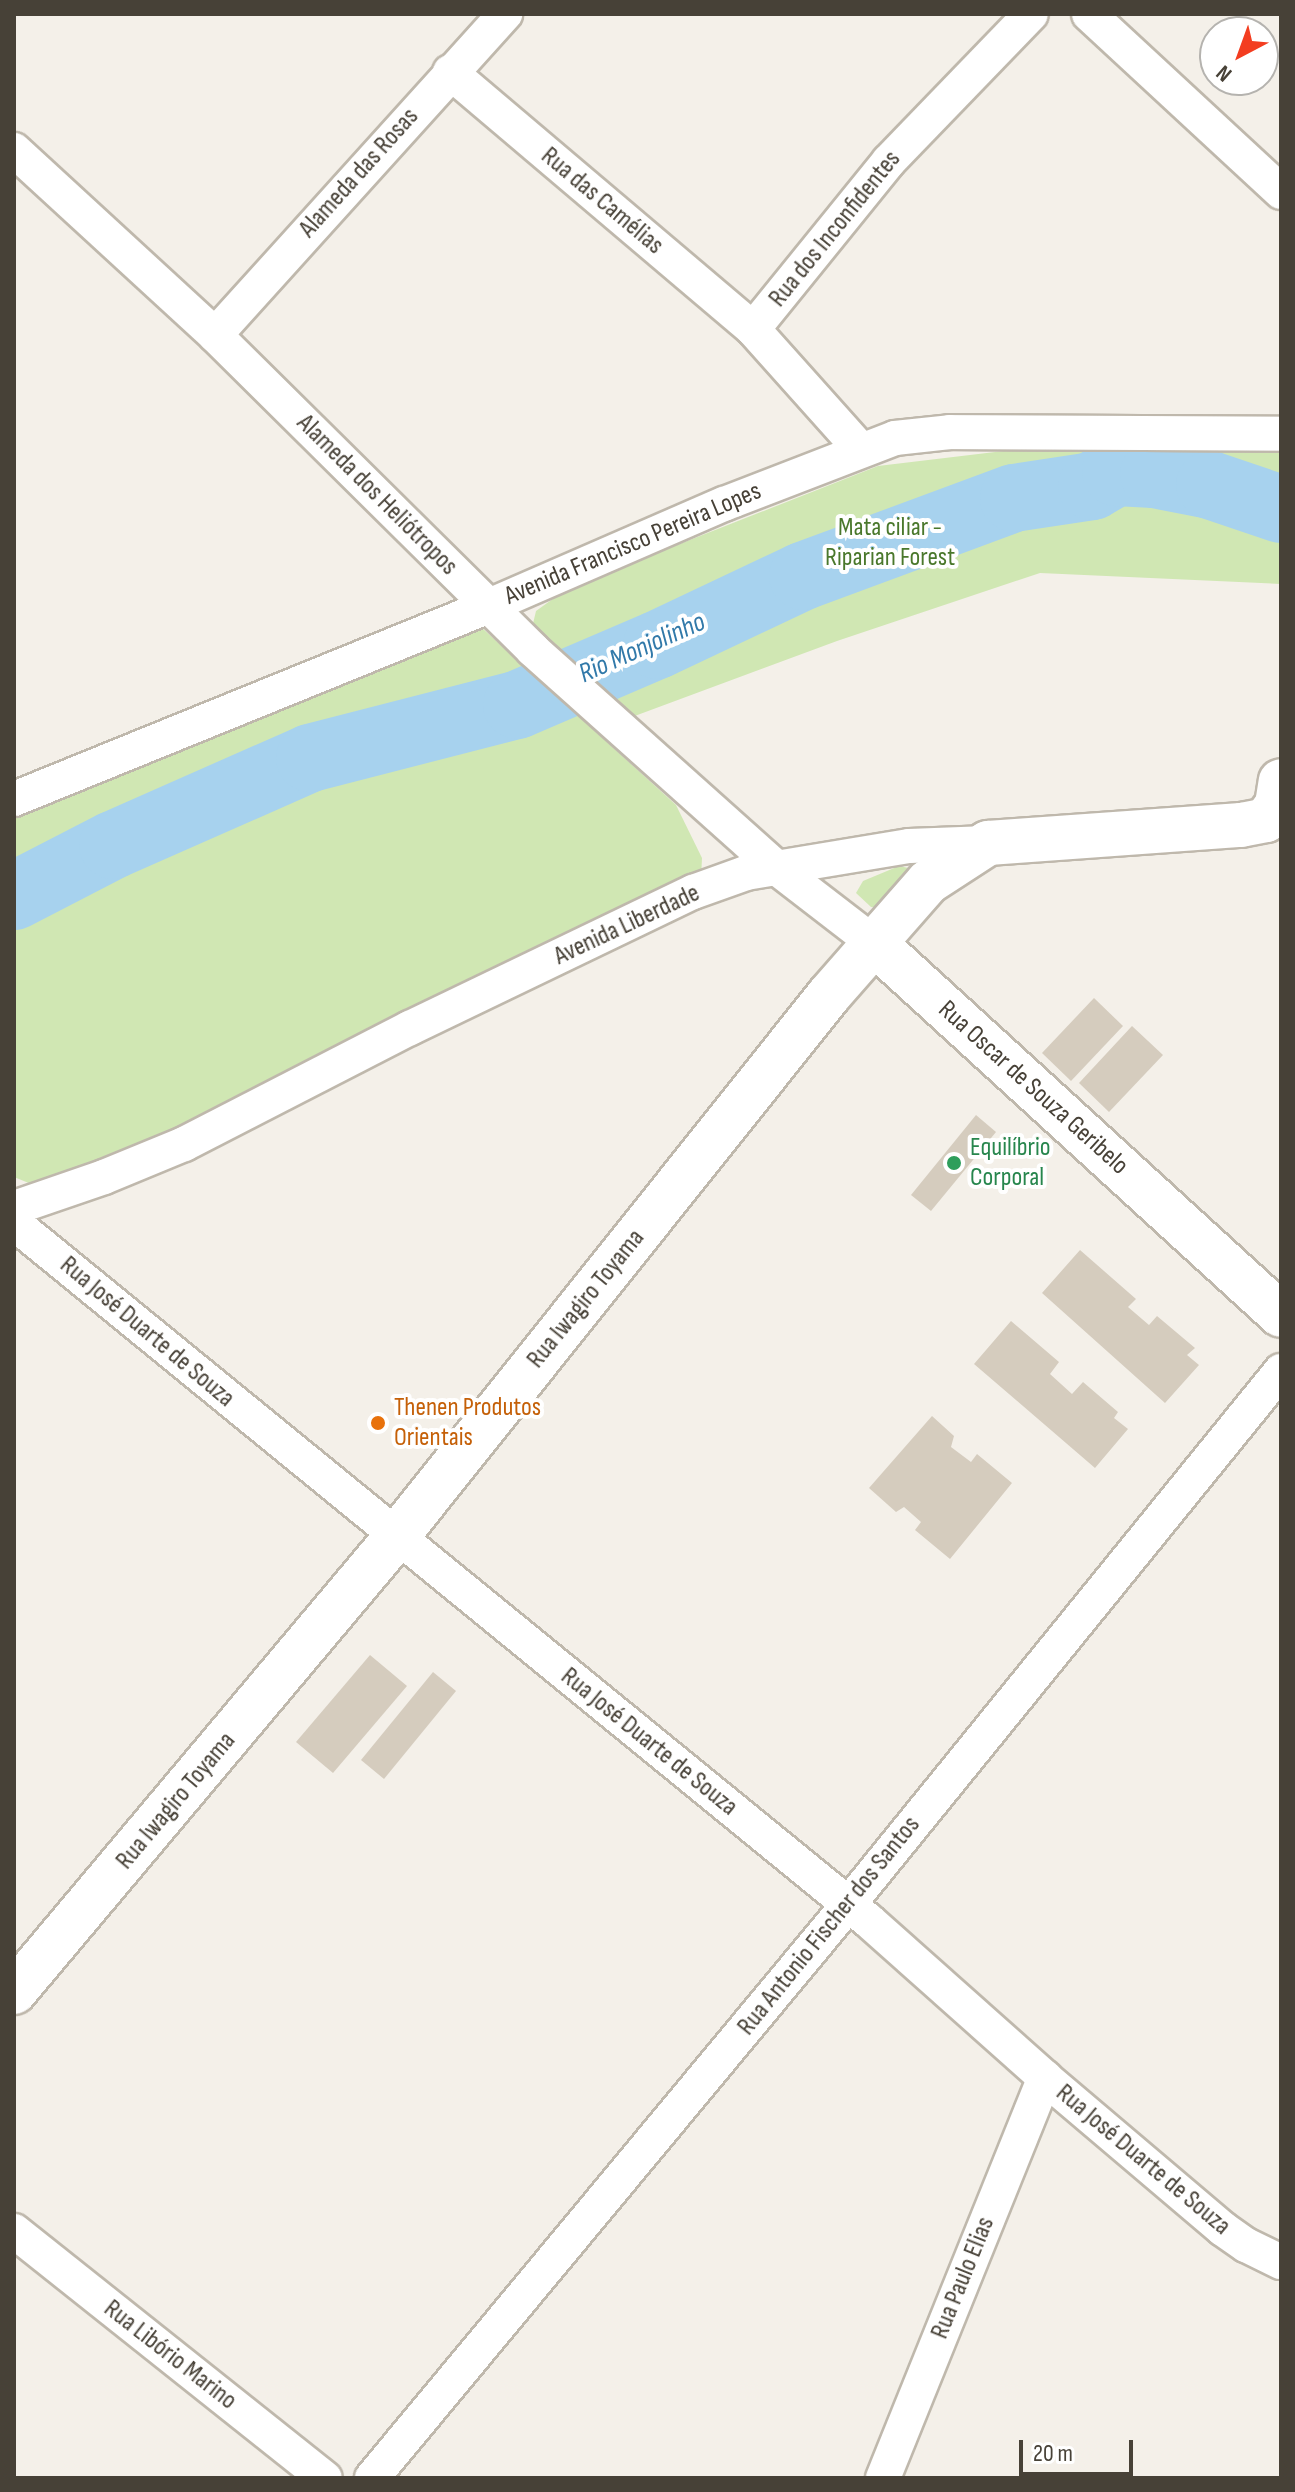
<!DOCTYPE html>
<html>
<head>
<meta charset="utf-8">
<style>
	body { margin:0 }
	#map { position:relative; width:1295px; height:2492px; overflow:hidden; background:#f4f0e9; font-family:"Sofia Sans Condensed",sans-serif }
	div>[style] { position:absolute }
	.green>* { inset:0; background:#d0e7b3 }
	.river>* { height:68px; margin:-34px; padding:0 34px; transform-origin:34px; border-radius:34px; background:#a7d2ee }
	.building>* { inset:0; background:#d5ccbe }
	.roads { filter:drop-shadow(2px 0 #bfb8ac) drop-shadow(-2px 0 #bfb8ac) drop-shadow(0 2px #bfb8ac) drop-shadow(0 -2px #bfb8ac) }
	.minor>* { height:34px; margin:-17px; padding:0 17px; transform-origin:17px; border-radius:17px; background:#fff }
	.tertiary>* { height:44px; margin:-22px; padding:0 22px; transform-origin:22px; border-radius:22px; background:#fff }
	.dots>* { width:22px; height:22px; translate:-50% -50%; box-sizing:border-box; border:4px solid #fff; border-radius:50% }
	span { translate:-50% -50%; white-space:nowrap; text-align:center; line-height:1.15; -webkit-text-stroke:8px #fff; paint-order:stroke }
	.street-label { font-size:26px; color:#474137 }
	.park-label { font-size:26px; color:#4a782c }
	.leisure-label { font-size:26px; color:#27864d }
	.left { translate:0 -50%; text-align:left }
	.food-label { font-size:26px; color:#c56008 }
	.water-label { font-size:28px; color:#3179a9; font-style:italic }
	.frame { position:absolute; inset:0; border:16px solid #474137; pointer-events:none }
	.north { position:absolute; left:1199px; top:16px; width:80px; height:80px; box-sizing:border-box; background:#fff; border:2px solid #b5b3af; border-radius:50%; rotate:221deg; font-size:22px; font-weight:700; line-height:32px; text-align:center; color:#474137 }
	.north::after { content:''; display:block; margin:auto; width:28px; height:36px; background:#f33d20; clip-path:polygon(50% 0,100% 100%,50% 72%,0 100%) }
	.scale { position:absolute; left:1019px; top:2440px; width:114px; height:36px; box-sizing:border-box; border:4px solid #474137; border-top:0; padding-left:10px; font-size:24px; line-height:28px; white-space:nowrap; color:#474137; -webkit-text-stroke:6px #fff; paint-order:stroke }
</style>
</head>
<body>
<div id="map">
	<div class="green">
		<i style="clip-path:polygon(1028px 448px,1281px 452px,1281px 584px,1040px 573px,837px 641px,632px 717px,531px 632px,536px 611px,568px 588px,878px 466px)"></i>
		<i style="clip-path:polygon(481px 627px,676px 805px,702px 858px,701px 878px,56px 1185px,41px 1188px,14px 1177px,14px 811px)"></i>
		<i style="clip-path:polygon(899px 866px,913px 869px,880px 908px,871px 907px,856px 893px,863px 881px)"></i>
	</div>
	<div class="river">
		<i style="left:14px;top:896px;width:111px;rotate:-27.3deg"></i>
		<i style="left:113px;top:845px;width:215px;rotate:-23.8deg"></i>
		<i style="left:310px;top:758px;width:214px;rotate:-14.4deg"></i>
		<i style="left:517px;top:705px;width:152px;rotate:-23.2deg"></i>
		<i style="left:657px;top:645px;width:161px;rotate:-25.3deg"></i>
		<i style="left:803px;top:576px;width:225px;rotate:-20.3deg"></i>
		<i style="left:1014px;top:498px;width:79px;rotate:-8.7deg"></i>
		<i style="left:1092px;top:486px;width:28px;rotate:-30deg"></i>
		<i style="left:1116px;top:472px;width:38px;rotate:3deg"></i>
		<i style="left:1154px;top:474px;width:57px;rotate:11.1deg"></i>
		<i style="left:1210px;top:485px;width:75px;rotate:18.7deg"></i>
	</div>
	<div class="building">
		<i style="clip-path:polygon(1094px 998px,1123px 1026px,1071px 1081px,1042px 1053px)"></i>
		<i style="clip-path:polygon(1132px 1026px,1163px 1055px,1109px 1112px,1079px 1083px)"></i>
		<i style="clip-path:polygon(976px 1115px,996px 1132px,931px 1211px,911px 1195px)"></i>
		<i style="clip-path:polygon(1080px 1250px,1136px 1299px,1128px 1307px,1149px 1325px,1157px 1316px,1195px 1348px,1187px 1355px,1199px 1365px,1165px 1403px,1042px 1293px)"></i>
		<i style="clip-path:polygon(1011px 1321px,1059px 1362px,1050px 1374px,1072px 1394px,1083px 1382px,1118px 1412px,1114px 1418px,1128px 1429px,1095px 1468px,974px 1364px)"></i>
		<i style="clip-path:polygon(932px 1416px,954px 1436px,951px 1447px,971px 1462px,977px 1454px,1012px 1483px,950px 1559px,915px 1530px,921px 1522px,904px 1507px,896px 1512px,869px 1488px)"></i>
		<i style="clip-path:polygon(370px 1655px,407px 1686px,333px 1773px,296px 1742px)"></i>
		<i style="clip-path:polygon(433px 1672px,456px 1691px,384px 1779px,361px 1760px)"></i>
	</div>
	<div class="roads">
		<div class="minor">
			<i style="left:1089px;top:14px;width:262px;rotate:42.8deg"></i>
			<i style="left:450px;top:72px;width:397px;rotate:40.3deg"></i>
			<i style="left:14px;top:150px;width:273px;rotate:42.6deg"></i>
			<i style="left:215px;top:335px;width:448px;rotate:44.7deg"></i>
			<i style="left:533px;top:650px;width:329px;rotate:41.8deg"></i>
			<i style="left:778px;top:869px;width:121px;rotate:37.6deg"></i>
			<i style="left:215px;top:335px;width:433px;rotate:-47.9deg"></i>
			<i style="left:861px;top:450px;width:162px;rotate:-131.8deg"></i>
			<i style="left:753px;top:329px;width:216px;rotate:-51deg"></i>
			<i style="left:889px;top:161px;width:204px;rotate:-46deg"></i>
			<i style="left:14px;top:799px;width:513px;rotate:-22.11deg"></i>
			<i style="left:489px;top:606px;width:256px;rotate:-23.5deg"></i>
			<i style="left:724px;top:504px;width:183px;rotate:-21.1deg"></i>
			<i style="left:895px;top:438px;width:55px;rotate:-6.2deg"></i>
			<i style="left:950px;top:432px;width:331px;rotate:0.3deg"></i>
			<i style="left:14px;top:1208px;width:95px;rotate:-19deg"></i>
			<i style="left:104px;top:1177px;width:87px;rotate:-22.4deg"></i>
			<i style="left:184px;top:1144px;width:254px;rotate:-27.2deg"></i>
			<i style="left:410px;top:1028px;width:314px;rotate:-25.7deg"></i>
			<i style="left:693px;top:892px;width:56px;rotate:-19.7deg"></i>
			<i style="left:746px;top:873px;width:165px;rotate:-9.4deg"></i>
			<i style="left:909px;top:846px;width:79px;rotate:-2.2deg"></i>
			<i style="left:14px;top:1223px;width:1104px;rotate:39.23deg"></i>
			<i style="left:869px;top:1921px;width:236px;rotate:41.7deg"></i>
			<i style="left:1045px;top:2078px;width:233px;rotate:40.3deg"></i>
			<i style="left:1223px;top:2229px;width:28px;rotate:35deg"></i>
			<i style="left:1246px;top:2245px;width:39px;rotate:26deg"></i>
			<i style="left:14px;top:2231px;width:397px;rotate:38.5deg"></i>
			<i style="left:372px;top:2478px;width:744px;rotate:-50.29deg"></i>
			<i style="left:847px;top:1906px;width:689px;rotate:-50.95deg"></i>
			<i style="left:883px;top:2478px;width:432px;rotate:-68deg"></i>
		</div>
		<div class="tertiary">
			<i style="left:874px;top:943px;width:551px;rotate:42.43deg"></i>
			<i style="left:14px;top:1992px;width:596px;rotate:-49.97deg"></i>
			<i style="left:397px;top:1536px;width:692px;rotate:-51.39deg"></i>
			<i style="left:829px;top:995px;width:150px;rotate:-48.8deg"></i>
			<i style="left:928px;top:882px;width:72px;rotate:-33deg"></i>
			<i style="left:988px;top:843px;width:254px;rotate:-4.1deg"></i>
			<i style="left:1241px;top:825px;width:25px;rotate:-11deg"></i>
			<i style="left:1266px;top:820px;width:19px;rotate:-54deg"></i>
			<i style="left:1277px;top:805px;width:24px;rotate:-81deg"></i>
		</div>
	</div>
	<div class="dots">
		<i style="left:954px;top:1163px;background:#2e9e5b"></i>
		<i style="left:378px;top:1423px;background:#e8710a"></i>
	</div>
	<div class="street-label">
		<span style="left:359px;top:173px;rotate:-48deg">Alameda das Rosas</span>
		<span style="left:602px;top:201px;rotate:40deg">Rua das Camélias</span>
		<span style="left:835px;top:229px;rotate:-51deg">Rua dos Inconfidentes</span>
		<span style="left:377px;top:495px;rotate:45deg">Alameda dos Heliótropos</span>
		<span style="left:633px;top:544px;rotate:-23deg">Avenida Francisco Pereira Lopes</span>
		<span style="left:627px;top:925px;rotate:-25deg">Avenida Liberdade</span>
		<span style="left:1033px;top:1088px;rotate:42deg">Rua Oscar de Souza Geribelo</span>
		<span style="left:586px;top:1299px;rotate:-51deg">Rua Iwagiro Toyama</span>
		<span style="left:147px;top:1332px;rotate:40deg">Rua José Duarte de Souza</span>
		<span style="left:649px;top:1742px;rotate:39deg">Rua José Duarte de Souza</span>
		<span style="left:176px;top:1801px;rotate:-50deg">Rua Iwagiro Toyama</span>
		<span style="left:829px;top:1926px;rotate:-51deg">Rua Antonio Fischer dos Santos</span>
		<span style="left:1143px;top:2160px;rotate:40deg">Rua José Duarte de Souza</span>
		<span style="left:963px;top:2278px;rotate:-68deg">Rua Paulo Elias</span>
		<span style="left:170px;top:2355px;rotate:38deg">Rua Libório Marino</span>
	</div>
	<div class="park-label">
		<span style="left:890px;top:543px">Mata ciliar -<br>Riparian Forest</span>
	</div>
	<div class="leisure-label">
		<span class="left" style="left:970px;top:1163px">Equilíbrio<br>Corporal</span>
	</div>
	<div class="food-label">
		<span class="left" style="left:394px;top:1423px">Thenen Produtos<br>Orientais</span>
	</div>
	<div class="water-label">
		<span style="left:642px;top:648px;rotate:-24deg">Rio Monjolinho</span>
	</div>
	<div class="frame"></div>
	<div class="north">N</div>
	<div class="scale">20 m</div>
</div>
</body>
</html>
